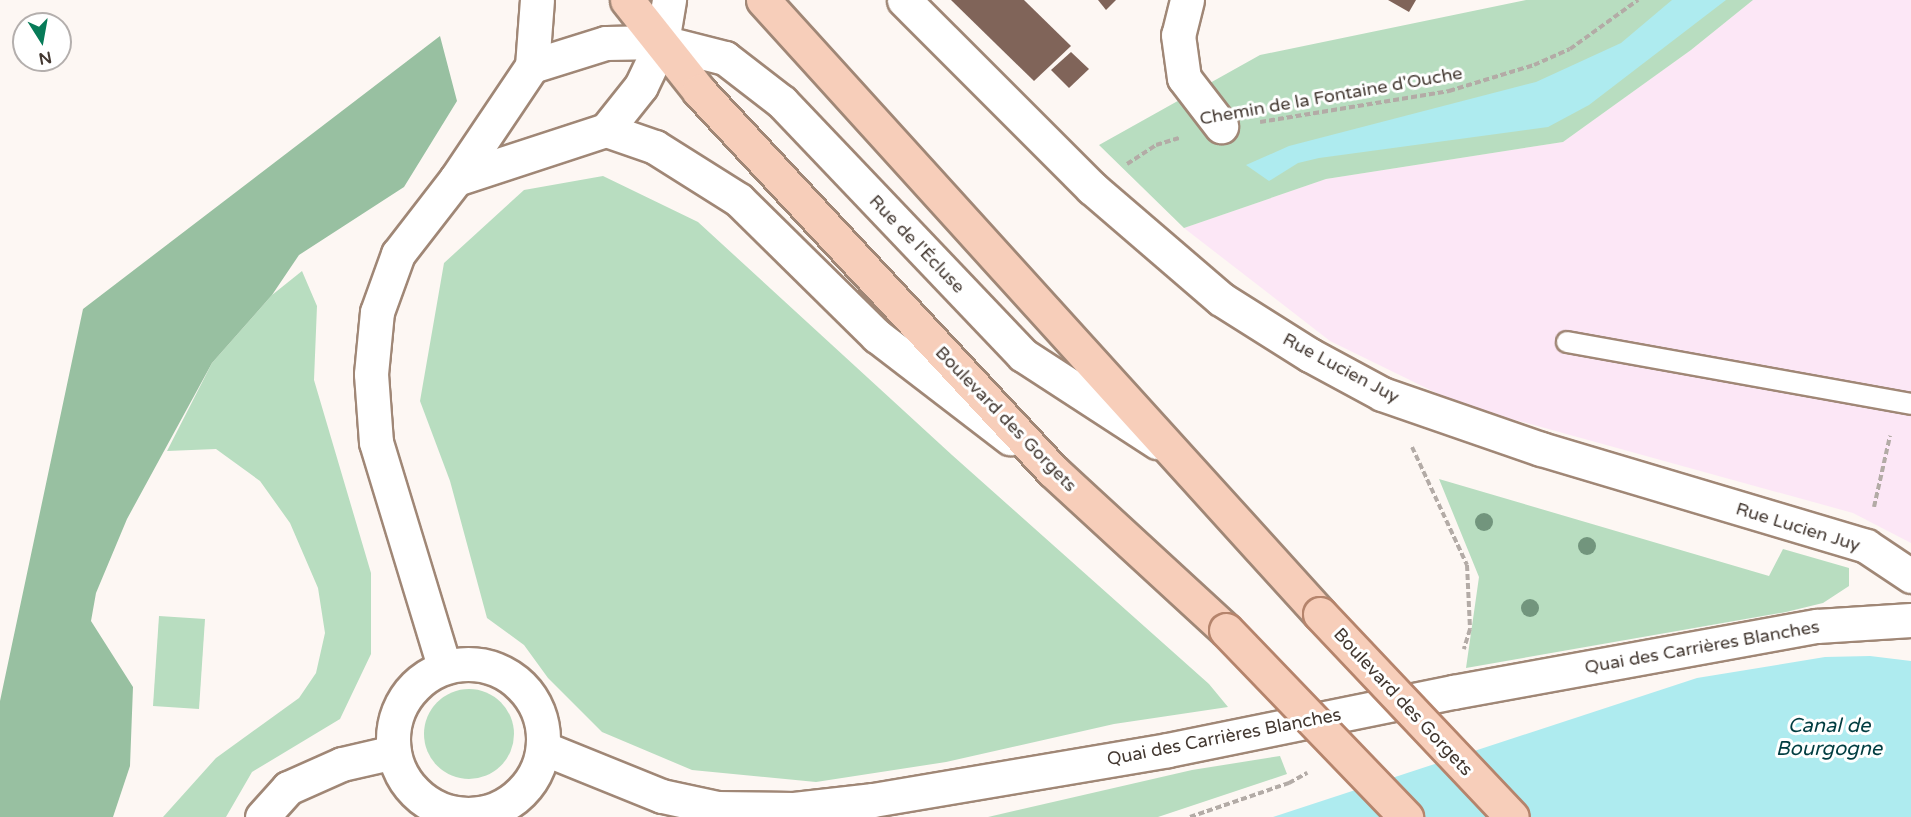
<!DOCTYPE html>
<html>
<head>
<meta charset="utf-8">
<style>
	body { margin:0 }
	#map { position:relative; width:1911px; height:817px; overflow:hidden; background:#fdf7f3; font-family:"Varela Round",sans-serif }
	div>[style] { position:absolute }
	.industrial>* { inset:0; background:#fce7f6 }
	.green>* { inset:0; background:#b8ddc0 }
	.round { border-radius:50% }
	.forest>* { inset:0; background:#98c0a1 }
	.water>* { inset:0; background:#aeebef }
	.building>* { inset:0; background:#806459 }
	.path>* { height:4px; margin-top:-2px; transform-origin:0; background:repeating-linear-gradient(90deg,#b3aba6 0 6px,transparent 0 9px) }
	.roads { filter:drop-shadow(2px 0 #a08776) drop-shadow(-2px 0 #a08776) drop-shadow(0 2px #a08776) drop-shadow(0 -2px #a08776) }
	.service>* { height:20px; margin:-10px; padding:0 10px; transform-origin:10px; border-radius:10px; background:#fff }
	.minor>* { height:33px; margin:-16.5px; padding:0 16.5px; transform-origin:16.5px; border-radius:16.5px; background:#fff }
	.tertiary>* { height:33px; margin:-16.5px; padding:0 16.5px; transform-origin:16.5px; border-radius:16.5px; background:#fff }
	.tertiary>.ring { margin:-16.5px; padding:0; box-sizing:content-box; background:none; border:33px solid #fff; border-radius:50% }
	.primary>* { height:33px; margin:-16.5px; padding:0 16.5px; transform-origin:16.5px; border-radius:16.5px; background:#f7ceba }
	.bridges { filter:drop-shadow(2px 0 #b5846c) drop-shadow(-2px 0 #b5846c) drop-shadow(0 2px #b5846c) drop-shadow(0 -2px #b5846c) }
	.primary-bridge>* { height:33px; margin:-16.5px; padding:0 16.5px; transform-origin:16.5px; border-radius:16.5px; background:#f7ceba }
	.trees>* { width:18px; height:18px; margin:-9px; border-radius:50%; background:#72957d }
	span { translate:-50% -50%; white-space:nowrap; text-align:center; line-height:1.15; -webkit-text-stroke:6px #fff; paint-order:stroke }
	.street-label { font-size:18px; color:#433831 }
	.water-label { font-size:20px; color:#013d41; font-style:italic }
	.north { position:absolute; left:12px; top:12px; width:60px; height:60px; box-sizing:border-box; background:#fff; border:2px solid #b4afad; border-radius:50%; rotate:169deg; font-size:16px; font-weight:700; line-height:24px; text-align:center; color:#433831 }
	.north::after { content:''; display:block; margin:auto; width:21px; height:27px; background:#077b58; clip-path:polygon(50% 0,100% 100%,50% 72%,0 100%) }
</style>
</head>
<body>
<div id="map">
	<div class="industrial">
		<i style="clip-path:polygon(1753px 0,1911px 0,1911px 543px,1853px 513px,1461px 405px,1330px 341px,1184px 228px,1326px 179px,1563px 142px,1691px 50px)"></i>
	</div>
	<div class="green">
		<i style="clip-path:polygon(1526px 0,1753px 0,1691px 50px,1563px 142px,1326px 179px,1184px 228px,1099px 145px,1260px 55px)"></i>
		<i style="clip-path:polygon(603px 176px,698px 222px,952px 455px,1209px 684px,1228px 707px,1114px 724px,946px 762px,816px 782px,692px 770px,602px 732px,548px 678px,524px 645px,487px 618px,450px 481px,420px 401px,444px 263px,524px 190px)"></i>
		<i style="clip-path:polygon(302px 271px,317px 306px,314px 380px,371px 573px,371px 654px,340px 719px,252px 772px,226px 817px,163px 817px,216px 758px,299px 698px,316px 673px,325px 633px,318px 588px,290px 523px,260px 481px,216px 449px,167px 451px,212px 363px,272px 295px)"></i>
		<i style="clip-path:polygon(1439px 479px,1769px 576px,1783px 549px,1849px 568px,1849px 586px,1823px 603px,1786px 612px,1466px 668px,1479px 577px)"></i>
		<i style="clip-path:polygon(159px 616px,205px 619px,199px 709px,153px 706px)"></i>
		<i class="round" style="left:424px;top:689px;width:90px;height:90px"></i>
		<i style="clip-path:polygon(1280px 756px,1287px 774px,1158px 817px,988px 817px,1192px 770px)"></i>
	</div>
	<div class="forest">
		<i style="clip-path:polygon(440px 36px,457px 101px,404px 187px,299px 255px,272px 295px,212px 363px,127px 519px,96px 593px,91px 621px,133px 687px,130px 766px,113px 817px,0 817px,0 701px,83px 309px)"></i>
	</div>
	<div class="water">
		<i style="clip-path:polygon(1672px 0,1726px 0,1589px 105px,1548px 127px,1319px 158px,1298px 163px,1269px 181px,1246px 165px,1289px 146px,1536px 82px,1621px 43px)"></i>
		<i style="clip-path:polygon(1870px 656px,1911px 661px,1911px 817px,1273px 817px,1697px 678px,1825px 657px)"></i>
	</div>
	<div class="building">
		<i style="clip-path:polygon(951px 0,1024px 0,1071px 46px,1034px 81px)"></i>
		<i style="clip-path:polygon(1098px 0,1116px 0,1106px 10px)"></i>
		<i style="clip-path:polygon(1388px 0,1416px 0,1409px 12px)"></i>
		<i style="clip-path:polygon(1071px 52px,1089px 69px,1069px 88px,1051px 70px)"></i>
	</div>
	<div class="path">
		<i style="left:1260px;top:122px;width:192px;rotate:-9.3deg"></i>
		<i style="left:1449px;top:91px;width:89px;rotate:-17deg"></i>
		<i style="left:1534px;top:65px;width:39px;rotate:-24deg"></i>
		<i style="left:1570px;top:49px;width:84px;rotate:-35.8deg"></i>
		<i style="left:1127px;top:164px;width:35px;rotate:-33deg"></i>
		<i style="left:1156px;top:145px;width:24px;rotate:-17deg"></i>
		<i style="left:1412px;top:447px;width:130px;rotate:65deg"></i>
		<i style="left:1467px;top:565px;width:64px;rotate:87.3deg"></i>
		<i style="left:1470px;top:629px;width:21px;rotate:107deg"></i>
		<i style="left:1874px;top:507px;width:73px;rotate:-77.3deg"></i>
		<i style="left:1190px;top:817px;width:105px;rotate:-19deg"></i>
		<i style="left:1289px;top:783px;width:21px;rotate:-29deg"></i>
	</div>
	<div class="roads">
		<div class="service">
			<i style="left:1567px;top:342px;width:350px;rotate:10.2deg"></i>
		</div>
		<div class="minor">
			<i style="left:1187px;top:0;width:36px;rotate:104deg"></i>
			<i style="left:1178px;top:35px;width:43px;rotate:82.1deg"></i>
			<i style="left:1184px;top:78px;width:61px;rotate:52.4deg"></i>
			<i style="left:262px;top:817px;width:39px;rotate:-48deg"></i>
			<i style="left:288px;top:788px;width:59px;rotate:-24deg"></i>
			<i style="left:342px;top:764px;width:53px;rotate:-13deg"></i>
		</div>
		<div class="tertiary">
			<i style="left:904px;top:0;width:266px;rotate:45deg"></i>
			<i style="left:1092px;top:188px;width:170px;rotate:40.7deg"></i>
			<i style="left:1221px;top:299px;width:105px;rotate:32.2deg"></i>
			<i style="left:1310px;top:355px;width:82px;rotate:28.4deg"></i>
			<i style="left:1382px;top:394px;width:168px;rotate:19.1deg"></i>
			<i style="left:1541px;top:449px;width:339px;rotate:16.6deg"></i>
			<i style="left:1866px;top:546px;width:54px;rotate:33.7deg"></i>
			<i style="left:532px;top:66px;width:77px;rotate:-17.3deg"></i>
			<i style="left:606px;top:43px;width:56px;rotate:-1deg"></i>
			<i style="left:662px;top:42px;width:65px;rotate:14.3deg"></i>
			<i style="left:725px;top:58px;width:72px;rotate:37.7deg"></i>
			<i style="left:782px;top:102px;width:349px;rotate:46.4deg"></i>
			<i style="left:1023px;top:355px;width:160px;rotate:33deg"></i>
			<i style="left:606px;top:130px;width:56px;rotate:-51.5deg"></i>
			<i style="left:641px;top:86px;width:49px;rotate:-64.5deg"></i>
			<i style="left:662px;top:42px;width:43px;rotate:-80.5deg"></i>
			<i style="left:456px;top:179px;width:158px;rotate:-18.1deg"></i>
			<i style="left:606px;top:130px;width:52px;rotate:19.1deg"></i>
			<i style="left:655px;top:147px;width:99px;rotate:32.2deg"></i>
			<i style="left:739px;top:200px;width:194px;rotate:44.6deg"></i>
			<i style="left:877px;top:336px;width:168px;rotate:37.5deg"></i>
			<i class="ring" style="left:393px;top:664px;width:117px;height:117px"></i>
			<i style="left:444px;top:666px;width:234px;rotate:-106.9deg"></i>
			<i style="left:376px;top:442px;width:68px;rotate:-94.2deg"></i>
			<i style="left:371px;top:374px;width:62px;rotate:-84.5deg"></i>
			<i style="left:377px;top:312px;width:62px;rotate:-70.1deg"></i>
			<i style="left:398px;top:254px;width:95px;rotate:-52.3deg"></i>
			<i style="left:456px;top:179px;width:136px;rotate:-56.1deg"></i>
			<i style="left:532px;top:66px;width:66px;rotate:-85.7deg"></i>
			<i style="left:543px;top:748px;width:128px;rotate:22deg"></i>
			<i style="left:662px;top:796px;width:56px;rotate:12.3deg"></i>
			<i style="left:717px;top:808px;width:77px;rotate:0.7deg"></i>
			<i style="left:794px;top:809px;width:80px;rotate:-6.5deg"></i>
			<i style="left:873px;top:800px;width:299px;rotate:-9.6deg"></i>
			<i style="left:1168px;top:750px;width:291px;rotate:-11.5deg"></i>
			<i style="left:1453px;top:692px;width:370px;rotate:-10.3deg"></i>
			<i style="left:1817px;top:626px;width:94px;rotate:-3.7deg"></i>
		</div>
		<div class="primary">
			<i style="left:627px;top:0;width:116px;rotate:51.6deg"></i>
			<i style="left:699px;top:91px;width:519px;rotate:47.03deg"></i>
			<i style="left:1053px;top:471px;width:235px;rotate:42.6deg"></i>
			<i style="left:763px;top:0;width:829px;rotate:47.79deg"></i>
		</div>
	</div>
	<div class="bridges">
		<div class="primary-bridge">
			<i style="left:1320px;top:614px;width:279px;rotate:46.6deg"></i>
			<i style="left:1226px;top:630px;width:260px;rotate:46.1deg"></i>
		</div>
	</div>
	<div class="trees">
		<i style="left:1484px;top:522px"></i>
		<i style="left:1587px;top:546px"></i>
		<i style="left:1530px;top:608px"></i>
	</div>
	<div class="street-label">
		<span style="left:1331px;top:96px;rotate:-10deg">Chemin de la Fontaine d'Ouche</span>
		<span style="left:917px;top:244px;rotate:46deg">Rue de l'Écluse</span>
		<span style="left:1341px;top:368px;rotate:28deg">Rue Lucien Juy</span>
		<span style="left:1006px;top:419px;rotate:46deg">Boulevard des Gorgets</span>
		<span style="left:1798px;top:527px;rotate:17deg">Rue Lucien Juy</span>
		<span style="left:1702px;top:647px;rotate:-10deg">Quai des Carrières Blanches</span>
		<span style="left:1403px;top:702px;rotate:47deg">Boulevard des Gorgets</span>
		<span style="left:1224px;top:737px;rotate:-11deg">Quai des Carrières Blanches</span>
	</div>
	<div class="water-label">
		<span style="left:1829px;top:738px">Canal de<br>Bourgogne</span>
	</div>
	<div class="north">N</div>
</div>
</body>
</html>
